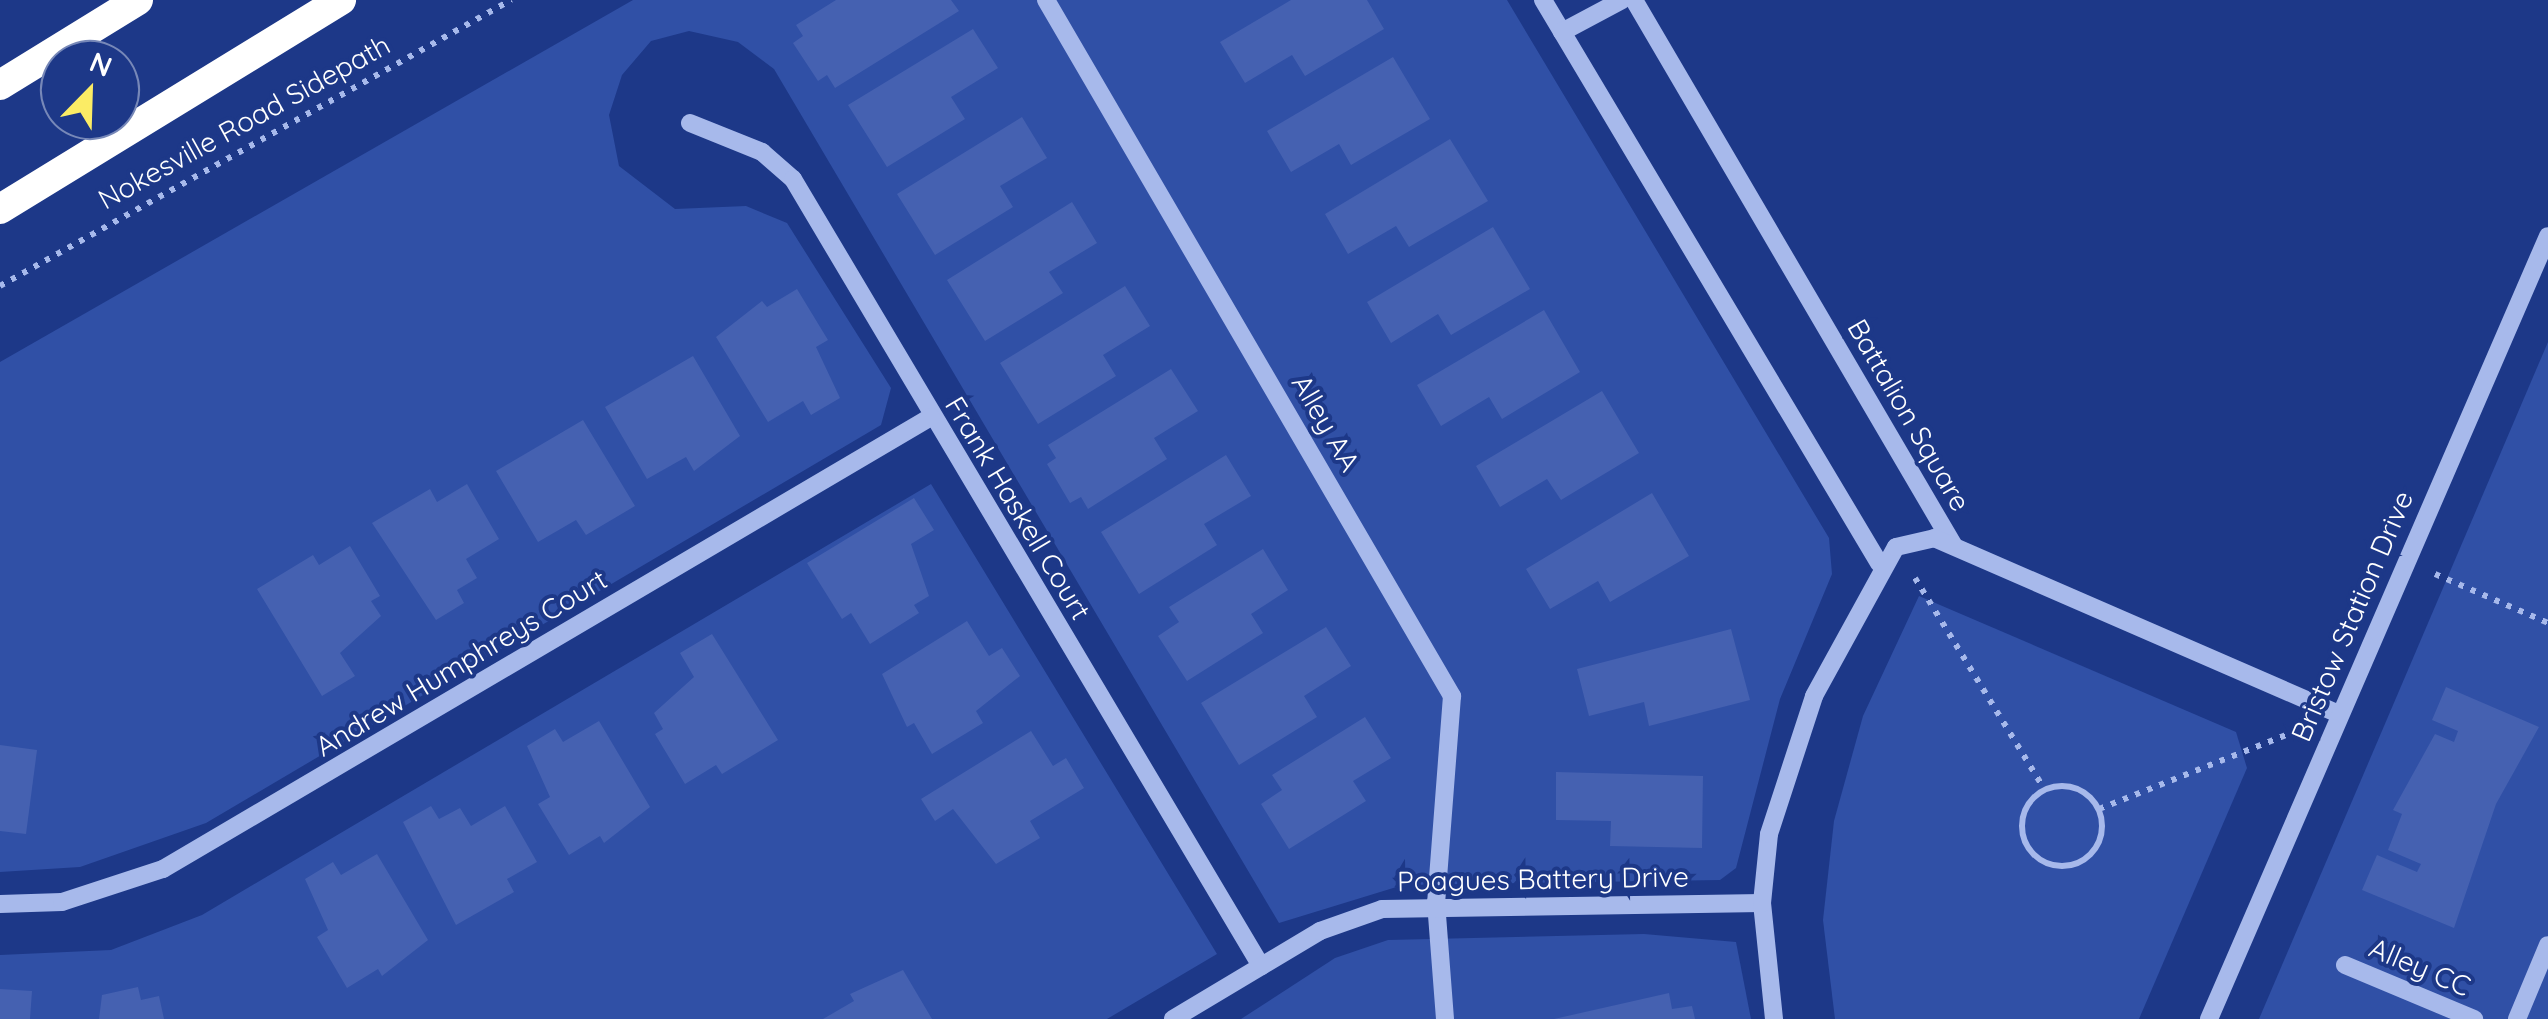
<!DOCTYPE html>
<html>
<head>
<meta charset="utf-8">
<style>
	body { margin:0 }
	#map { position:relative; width:2548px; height:1019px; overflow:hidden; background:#1d3888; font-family:Quicksand,sans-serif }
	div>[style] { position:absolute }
	.green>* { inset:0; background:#3050a6 }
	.building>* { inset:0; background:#4561b1 }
	.path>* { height:6px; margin-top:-3px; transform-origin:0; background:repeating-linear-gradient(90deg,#a7b9eb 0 5px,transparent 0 13px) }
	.path>.ring { margin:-3px; padding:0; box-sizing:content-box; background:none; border:6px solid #a7b9eb; border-radius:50% }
	.minor>* { height:18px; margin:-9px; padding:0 9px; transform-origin:9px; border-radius:9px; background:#a7b9eb }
	.highway>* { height:30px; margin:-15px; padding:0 15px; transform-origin:15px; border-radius:15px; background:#fff }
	span { translate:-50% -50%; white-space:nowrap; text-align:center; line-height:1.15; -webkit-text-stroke:8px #1d3888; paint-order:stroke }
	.street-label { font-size:28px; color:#fff }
	.north { position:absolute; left:40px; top:40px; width:100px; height:100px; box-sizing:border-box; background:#1d3888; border:2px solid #7788b8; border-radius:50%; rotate:23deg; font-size:28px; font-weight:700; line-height:40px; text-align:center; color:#fff }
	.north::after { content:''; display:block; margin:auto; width:35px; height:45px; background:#fbec65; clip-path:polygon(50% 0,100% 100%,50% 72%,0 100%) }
</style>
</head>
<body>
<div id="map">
	<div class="green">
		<i style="clip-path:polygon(633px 0,1507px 0,1829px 538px,1832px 574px,1780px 699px,1736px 868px,1720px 880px,1403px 885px,1279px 923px,774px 69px,738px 42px,689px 31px,651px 41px,622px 75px,609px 115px,619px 166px,675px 209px,746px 206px,787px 223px,891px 388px,881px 425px,206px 823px,80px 867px,0 872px,0 362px)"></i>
		<i style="clip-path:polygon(2548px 342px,2548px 1019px,2259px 1019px)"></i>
		<i style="clip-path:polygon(931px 484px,1217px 954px,1107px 1019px,0 1019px,0 955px,111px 950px,202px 915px)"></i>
		<i style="clip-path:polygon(1919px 596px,2236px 732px,2247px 768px,2139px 1019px,1835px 1019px,1823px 920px,1834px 821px,1863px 716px)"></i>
		<i style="clip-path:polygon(1644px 934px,1736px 942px,1751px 1019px,1241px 1019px,1335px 958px,1388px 940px)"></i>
	</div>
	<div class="building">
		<i style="clip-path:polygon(836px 0,951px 0,959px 11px,835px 88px,827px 75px,818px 81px,793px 43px,803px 36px,796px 25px)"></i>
		<i style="clip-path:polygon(1291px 0,1367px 0,1384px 29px,1305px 76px,1292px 55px,1245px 83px,1220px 42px)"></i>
		<i style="clip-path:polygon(973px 29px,998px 68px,951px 97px,965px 119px,887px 167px,848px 105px)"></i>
		<i style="clip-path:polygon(1393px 57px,1430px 119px,1351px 165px,1339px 144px,1291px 172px,1267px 131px)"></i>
		<i style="clip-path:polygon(1022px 117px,1047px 158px,1000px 186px,1013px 207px,935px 255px,897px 194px)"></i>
		<i style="clip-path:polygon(1450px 139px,1488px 201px,1409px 247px,1396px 226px,1348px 254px,1325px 214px)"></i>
		<i style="clip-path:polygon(1072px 202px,1097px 243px,1049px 272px,1063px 293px,985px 341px,947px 280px)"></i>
		<i style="clip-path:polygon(1493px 227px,1530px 289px,1451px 335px,1438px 314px,1391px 343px,1367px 302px)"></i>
		<i style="clip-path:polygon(1125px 286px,1150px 326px,1103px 355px,1116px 376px,1038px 424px,1000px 363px)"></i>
		<i style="clip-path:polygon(797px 289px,828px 340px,816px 347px,840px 398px,811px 415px,803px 401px,768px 422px,716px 337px,762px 301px,767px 307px)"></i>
		<i style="clip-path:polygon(1544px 310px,1580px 372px,1502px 419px,1489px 397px,1441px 426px,1417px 385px)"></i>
		<i style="clip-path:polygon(693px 356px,740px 436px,694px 471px,686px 457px,647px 479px,605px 407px)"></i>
		<i style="clip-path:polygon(1171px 369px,1198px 411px,1154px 438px,1167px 459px,1088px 509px,1081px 497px,1070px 503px,1047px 464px,1056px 458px,1048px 445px)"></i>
		<i style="clip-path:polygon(1602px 391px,1639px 453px,1561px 500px,1547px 479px,1500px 507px,1476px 466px)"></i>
		<i style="clip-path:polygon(583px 420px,635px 506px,586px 535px,576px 520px,538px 542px,496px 471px)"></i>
		<i style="clip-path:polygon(1226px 455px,1251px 496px,1204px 524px,1217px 545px,1139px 594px,1101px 532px)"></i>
		<i style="clip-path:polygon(467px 484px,499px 539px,466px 559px,477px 578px,457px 590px,464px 603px,436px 620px,372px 523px,430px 489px,437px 502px)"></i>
		<i style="clip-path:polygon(1652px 493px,1689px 556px,1610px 602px,1598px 581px,1550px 609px,1526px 569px)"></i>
		<i style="clip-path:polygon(914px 498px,934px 530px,911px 544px,929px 596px,914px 605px,919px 613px,870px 644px,851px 613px,842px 619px,807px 563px)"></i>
		<i style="clip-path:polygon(350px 546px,380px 596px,371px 601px,381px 616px,340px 653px,355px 676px,322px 696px,257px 589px,313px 555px,319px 565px)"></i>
		<i style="clip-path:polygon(1263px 549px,1288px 590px,1251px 614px,1263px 633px,1187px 681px,1158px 636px,1179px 622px,1169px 607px)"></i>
		<i style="clip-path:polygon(967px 621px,989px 656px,1002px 648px,1020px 676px,976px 711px,983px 723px,932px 754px,914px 723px,907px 727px,882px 674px)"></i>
		<i style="clip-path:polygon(1326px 627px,1351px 666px,1304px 696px,1317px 717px,1239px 765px,1201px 703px)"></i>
		<i style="clip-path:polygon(1731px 629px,1750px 700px,1649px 726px,1644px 702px,1589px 716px,1577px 669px)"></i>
		<i style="clip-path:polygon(712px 634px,778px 740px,722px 774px,716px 765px,685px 784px,655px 734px,663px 729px,654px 713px,694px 677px,680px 653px)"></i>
		<i style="clip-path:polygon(2446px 687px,2539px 727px,2496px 804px,2454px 928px,2362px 890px,2377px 855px,2417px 872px,2421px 864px,2388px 850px,2402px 814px,2393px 810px,2435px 734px,2454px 742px,2458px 731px,2432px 720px)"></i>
		<i style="clip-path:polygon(1365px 717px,1391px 758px,1353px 781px,1366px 801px,1289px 849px,1261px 804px,1282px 790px,1272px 775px)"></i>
		<i style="clip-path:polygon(599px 721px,650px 807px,604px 843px,600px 836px,569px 855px,538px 804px,550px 797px,527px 746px,555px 729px,563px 742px)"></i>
		<i style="clip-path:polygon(1031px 731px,1053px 766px,1066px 758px,1084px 788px,1030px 821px,1040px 838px,996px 864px,953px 809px,935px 821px,921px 799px)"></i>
		<i style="clip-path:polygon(0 745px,37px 750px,26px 834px,0 831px)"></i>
		<i style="clip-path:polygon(1556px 772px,1703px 776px,1702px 848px,1610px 846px,1611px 821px,1556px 820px)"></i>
		<i style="clip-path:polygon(431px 806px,439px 819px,460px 808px,471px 826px,505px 806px,537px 862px,507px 879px,514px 892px,456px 925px,403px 822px)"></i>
		<i style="clip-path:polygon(377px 854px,428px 940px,382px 976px,378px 969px,347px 988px,317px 937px,328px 930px,305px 879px,333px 862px,341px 875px)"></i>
		<i style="clip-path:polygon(903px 970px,932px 1019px,823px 1019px,854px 1001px,850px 994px)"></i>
		<i style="clip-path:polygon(138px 987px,141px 1000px,159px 996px,164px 1019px,99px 1019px,102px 995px)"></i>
		<i style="clip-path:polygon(0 989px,32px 991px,30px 1019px,0 1019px)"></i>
		<i style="clip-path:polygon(1669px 993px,1672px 1009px,1692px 1006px,1695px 1019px,1554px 1019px)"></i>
	</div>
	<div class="path">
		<i style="left:0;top:286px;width:586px;rotate:-29.24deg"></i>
		<i style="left:2435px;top:574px;width:123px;rotate:23.4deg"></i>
		<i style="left:1915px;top:578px;width:249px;rotate:58.5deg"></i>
		<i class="ring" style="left:2022px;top:786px;width:74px;height:74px"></i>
		<i style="left:2099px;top:809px;width:217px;rotate:-21.6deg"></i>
	</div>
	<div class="minor">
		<i style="left:1046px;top:0;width:806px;rotate:59.74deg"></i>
		<i style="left:1452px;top:696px;width:207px;rotate:94.4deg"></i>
		<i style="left:1436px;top:902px;width:117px;rotate:85.6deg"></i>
		<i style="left:1543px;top:0;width:656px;rotate:59.17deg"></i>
		<i style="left:1634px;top:0;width:633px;rotate:59.63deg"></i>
		<i style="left:1562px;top:32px;width:68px;rotate:-28.1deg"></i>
		<i style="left:690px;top:123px;width:78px;rotate:21.9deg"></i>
		<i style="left:762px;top:152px;width:41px;rotate:41.1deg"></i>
		<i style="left:793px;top:179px;width:916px;rotate:59.26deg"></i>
		<i style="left:0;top:904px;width:62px;rotate:-1.8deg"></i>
		<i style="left:62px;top:902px;width:106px;rotate:-18.1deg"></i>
		<i style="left:163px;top:869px;width:891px;rotate:-30.48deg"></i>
		<i style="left:2345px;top:965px;width:140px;rotate:22.7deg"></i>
		<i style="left:1173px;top:1019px;width:171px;rotate:-30.9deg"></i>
		<i style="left:1320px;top:931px;width:66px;rotate:-19.5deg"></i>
		<i style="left:1382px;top:909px;width:380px;rotate:-0.9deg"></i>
		<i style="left:1774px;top:1019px;width:117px;rotate:-95.9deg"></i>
		<i style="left:1762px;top:903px;width:69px;rotate:-84.2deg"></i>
		<i style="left:1769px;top:834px;width:145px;rotate:-71.9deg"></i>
		<i style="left:1814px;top:696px;width:170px;rotate:-61.2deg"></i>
		<i style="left:1896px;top:547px;width:39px;rotate:-13deg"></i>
		<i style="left:1934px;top:538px;width:442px;rotate:23.5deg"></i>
		<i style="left:2209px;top:1019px;width:853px;rotate:-66.59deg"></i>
		<i style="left:2517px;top:1019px;width:80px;rotate:-67.3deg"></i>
	</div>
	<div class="highway">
		<i style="left:0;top:85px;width:162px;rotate:-31.6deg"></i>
		<i style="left:0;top:209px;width:400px;rotate:-31.5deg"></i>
	</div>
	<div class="street-label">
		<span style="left:244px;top:122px;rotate:-29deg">Nokesville Road Sidepath</span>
		<span style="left:1909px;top:415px;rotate:60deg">Battalion Square</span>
		<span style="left:1326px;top:423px;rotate:60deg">Alley AA</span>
		<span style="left:1018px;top:508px;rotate:59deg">Frank Haskell Court</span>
		<span style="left:2352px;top:616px;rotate:-67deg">Bristow Station Drive</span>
		<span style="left:461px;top:663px;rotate:-31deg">Andrew Humphreys Court</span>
		<span style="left:1543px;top:879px;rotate:-1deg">Poagues Battery Drive</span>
		<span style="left:2420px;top:967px;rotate:23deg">Alley CC</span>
	</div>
	<div class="north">N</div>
</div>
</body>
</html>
